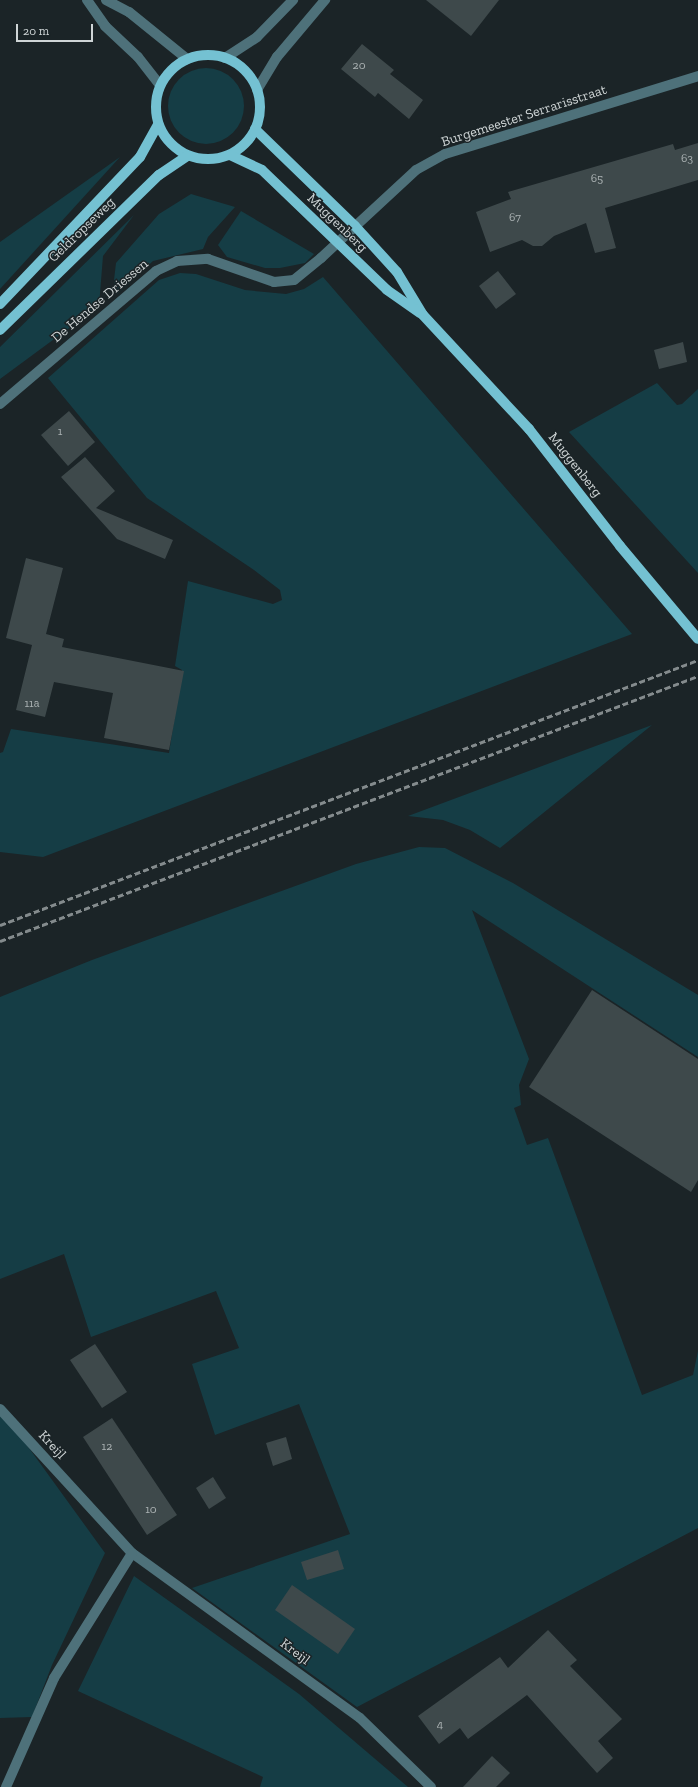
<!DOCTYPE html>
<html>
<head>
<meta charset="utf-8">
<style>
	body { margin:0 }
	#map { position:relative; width:698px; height:1787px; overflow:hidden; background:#1b2427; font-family:"Zilla Slab",serif }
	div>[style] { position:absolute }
	.green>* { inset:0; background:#153d45 }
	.round { border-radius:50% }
	.building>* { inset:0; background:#3e494b }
	.minor>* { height:10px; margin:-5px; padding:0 5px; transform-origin:5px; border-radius:5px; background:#4e717a }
	.major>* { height:10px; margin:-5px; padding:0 5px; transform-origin:5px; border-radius:5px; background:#74c1d2 }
	.major>.ring { margin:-5px; padding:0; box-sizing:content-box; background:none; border:10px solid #74c1d2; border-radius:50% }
	.rail>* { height:3px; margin-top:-1.5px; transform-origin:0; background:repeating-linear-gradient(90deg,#848b8d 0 6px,transparent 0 9px) }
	span { translate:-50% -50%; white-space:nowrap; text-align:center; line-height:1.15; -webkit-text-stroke:3px #1b2427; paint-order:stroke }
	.number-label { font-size:12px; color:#abb2b3 }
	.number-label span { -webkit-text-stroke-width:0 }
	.street-label { font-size:14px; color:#cfd5d6 }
	.scale { position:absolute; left:16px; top:24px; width:77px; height:18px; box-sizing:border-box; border:2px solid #cfd5d6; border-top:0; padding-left:5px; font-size:12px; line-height:14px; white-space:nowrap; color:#cfd5d6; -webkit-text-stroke:3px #1b2427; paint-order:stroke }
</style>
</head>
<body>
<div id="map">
	<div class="green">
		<i class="round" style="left:168px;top:68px;width:76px;height:76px"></i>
		<i style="clip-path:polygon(120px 157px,0 289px,0 242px)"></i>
		<i style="clip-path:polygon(191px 194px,235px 207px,208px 237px,203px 249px,153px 261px,117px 294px,114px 280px,116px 263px,159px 214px)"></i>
		<i style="clip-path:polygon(241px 211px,314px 254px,305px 263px,280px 268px,265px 268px,227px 257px,218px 245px)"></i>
		<i style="clip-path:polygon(134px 215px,103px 256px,99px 306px,0 379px,0 347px)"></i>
		<i style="clip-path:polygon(180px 273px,196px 274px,245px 290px,286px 294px,304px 289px,323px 277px,632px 634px,43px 857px,0 852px,0 753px,3px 752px,11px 729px,169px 753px,182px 670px,175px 666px,188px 581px,273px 604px,282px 600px,280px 590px,254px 570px,147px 498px,48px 378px,159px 280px)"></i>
		<i style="clip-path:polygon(657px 383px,677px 405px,682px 404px,698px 389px,698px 573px,569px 432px)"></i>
		<i style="clip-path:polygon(652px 725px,500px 848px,470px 830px,443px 820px,408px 816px)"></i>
		<i style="clip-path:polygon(419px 847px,445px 848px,513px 883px,698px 995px,698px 1057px,472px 910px,529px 1059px,519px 1085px,521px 1105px,514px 1108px,527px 1145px,548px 1138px,642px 1395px,693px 1375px,698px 1351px,698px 1528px,357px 1707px,192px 1588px,350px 1534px,299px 1404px,215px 1435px,192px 1364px,239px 1348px,216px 1291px,91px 1337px,64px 1254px,0 1279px,0 997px,92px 960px,356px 864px)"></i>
		<i style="clip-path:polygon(0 1408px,105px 1553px,52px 1665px,32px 1717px,0 1718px)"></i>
		<i style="clip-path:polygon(134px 1576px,299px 1694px,408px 1787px,260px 1787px,263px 1777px,78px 1691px)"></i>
	</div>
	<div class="building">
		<i style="clip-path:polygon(426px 0,499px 0,471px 36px)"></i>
		<i style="clip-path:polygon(362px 44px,394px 70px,390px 74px,423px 100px,409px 119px,378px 93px,375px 97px,341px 69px)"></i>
		<i style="clip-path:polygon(698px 143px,698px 180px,605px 208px,616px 248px,595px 253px,586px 223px,554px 236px,542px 246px,533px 246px,522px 240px,490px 252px,476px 212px,511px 199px,508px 192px,673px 144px,675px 150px)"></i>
		<i style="clip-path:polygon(498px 271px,516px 294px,496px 309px,479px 286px)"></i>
		<i style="clip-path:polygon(683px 342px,687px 362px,659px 369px,654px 350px)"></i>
		<i style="clip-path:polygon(69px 411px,95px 442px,68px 466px,41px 435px)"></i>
		<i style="clip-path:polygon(85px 457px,115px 491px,96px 508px,173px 540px,165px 559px,117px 539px,61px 477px)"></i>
		<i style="clip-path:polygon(26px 558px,63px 568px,46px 634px,64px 639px,62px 647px,184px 671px,169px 750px,104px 738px,113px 693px,54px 682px,45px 717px,16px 710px,32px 645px,6px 638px)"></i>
		<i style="clip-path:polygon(592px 990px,698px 1059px,698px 1180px,691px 1192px,529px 1087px)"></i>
		<i style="clip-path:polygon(95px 1344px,127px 1392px,102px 1408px,70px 1360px)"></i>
		<i style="clip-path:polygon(112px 1418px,177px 1515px,147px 1535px,83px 1437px)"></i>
		<i style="clip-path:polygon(286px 1437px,292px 1459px,273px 1466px,266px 1443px)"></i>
		<i style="clip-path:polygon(213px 1477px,226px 1498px,209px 1509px,196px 1488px)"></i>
		<i style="clip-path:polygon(338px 1550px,344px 1569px,307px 1580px,301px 1562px)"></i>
		<i style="clip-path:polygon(292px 1585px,355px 1629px,338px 1654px,275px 1610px)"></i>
		<i style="clip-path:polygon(548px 1630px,577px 1660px,570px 1666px,622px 1719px,598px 1741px,613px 1758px,597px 1773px,527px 1695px,468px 1739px,460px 1728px,439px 1744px,418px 1716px,500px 1657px,508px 1668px)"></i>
		<i style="clip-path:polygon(492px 1756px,510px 1773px,496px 1787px,463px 1787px)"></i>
	</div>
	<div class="minor">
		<i style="left:87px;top:0;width:32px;rotate:55deg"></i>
		<i style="left:105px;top:26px;width:45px;rotate:43.2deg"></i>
		<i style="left:138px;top:57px;width:36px;rotate:52deg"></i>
		<i style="left:106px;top:0;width:26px;rotate:28deg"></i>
		<i style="left:129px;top:12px;width:75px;rotate:39deg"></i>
		<i style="left:225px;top:58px;width:38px;rotate:-33deg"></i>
		<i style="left:257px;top:37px;width:52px;rotate:-45.8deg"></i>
		<i style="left:257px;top:90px;width:39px;rotate:-59deg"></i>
		<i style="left:277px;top:57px;width:75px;rotate:-49.9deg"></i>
		<i style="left:0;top:404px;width:205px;rotate:-40.4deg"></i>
		<i style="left:156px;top:271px;width:23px;rotate:-25deg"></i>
		<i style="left:177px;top:261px;width:31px;rotate:-4deg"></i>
		<i style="left:208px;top:259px;width:70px;rotate:19.2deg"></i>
		<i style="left:274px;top:282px;width:20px;rotate:-6deg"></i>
		<i style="left:294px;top:280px;width:35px;rotate:-39deg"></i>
		<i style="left:321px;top:258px;width:129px;rotate:-42.8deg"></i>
		<i style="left:416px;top:170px;width:33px;rotate:-29deg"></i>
		<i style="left:445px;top:154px;width:265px;rotate:-17.1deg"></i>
		<i style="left:0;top:1409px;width:195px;rotate:47.5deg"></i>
		<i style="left:132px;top:1553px;width:281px;rotate:35.9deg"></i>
		<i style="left:360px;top:1718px;width:99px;rotate:44.2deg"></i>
		<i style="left:6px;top:1787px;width:119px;rotate:-66.2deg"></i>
		<i style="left:54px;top:1678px;width:147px;rotate:-58deg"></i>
	</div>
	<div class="major">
		<i class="ring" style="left:156px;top:55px;width:94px;height:94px"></i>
		<i style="left:255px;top:129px;width:139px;rotate:44.1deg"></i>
		<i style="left:355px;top:226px;width:62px;rotate:47.6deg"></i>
		<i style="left:397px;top:272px;width:50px;rotate:58.8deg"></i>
		<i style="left:423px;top:315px;width:156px;rotate:47.1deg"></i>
		<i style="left:529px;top:429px;width:148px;rotate:52.1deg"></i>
		<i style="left:620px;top:546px;width:121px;rotate:50deg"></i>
		<i style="left:230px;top:155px;width:35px;rotate:25deg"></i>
		<i style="left:262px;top:170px;width:173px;rotate:43.8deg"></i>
		<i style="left:387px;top:290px;width:40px;rotate:34.9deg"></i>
		<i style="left:0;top:304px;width:203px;rotate:-46.4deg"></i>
		<i style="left:140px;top:157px;width:37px;rotate:-61deg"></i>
		<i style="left:0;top:330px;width:222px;rotate:-44.3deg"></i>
		<i style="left:159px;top:175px;width:34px;rotate:-34deg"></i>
	</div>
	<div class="rail">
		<i style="left:0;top:925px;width:747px;rotate:-20.79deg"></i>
		<i style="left:0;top:941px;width:747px;rotate:-20.79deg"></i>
	</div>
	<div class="number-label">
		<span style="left:359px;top:66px">20</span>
		<span style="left:687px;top:159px">63</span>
		<span style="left:597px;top:179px">65</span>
		<span style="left:515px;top:218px">67</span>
		<span style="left:60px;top:432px">1</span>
		<span style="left:32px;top:704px">11a</span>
		<span style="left:107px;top:1447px">12</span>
		<span style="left:151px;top:1510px">10</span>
		<span style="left:440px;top:1725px">4</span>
	</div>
	<div class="street-label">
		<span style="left:524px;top:116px;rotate:-18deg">Burgemeester Serrarisstraat</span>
		<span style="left:337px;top:223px;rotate:44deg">Muggenberg</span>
		<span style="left:82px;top:230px;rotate:-44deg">Geldropseweg</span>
		<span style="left:100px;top:301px;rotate:-40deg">De Hendse Driessen</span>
		<span style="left:575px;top:465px;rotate:52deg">Muggenberg</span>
		<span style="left:52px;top:1445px;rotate:47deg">Kreijl</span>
		<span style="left:295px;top:1652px;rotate:37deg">Kreijl</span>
	</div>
	<div class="scale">20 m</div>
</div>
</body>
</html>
